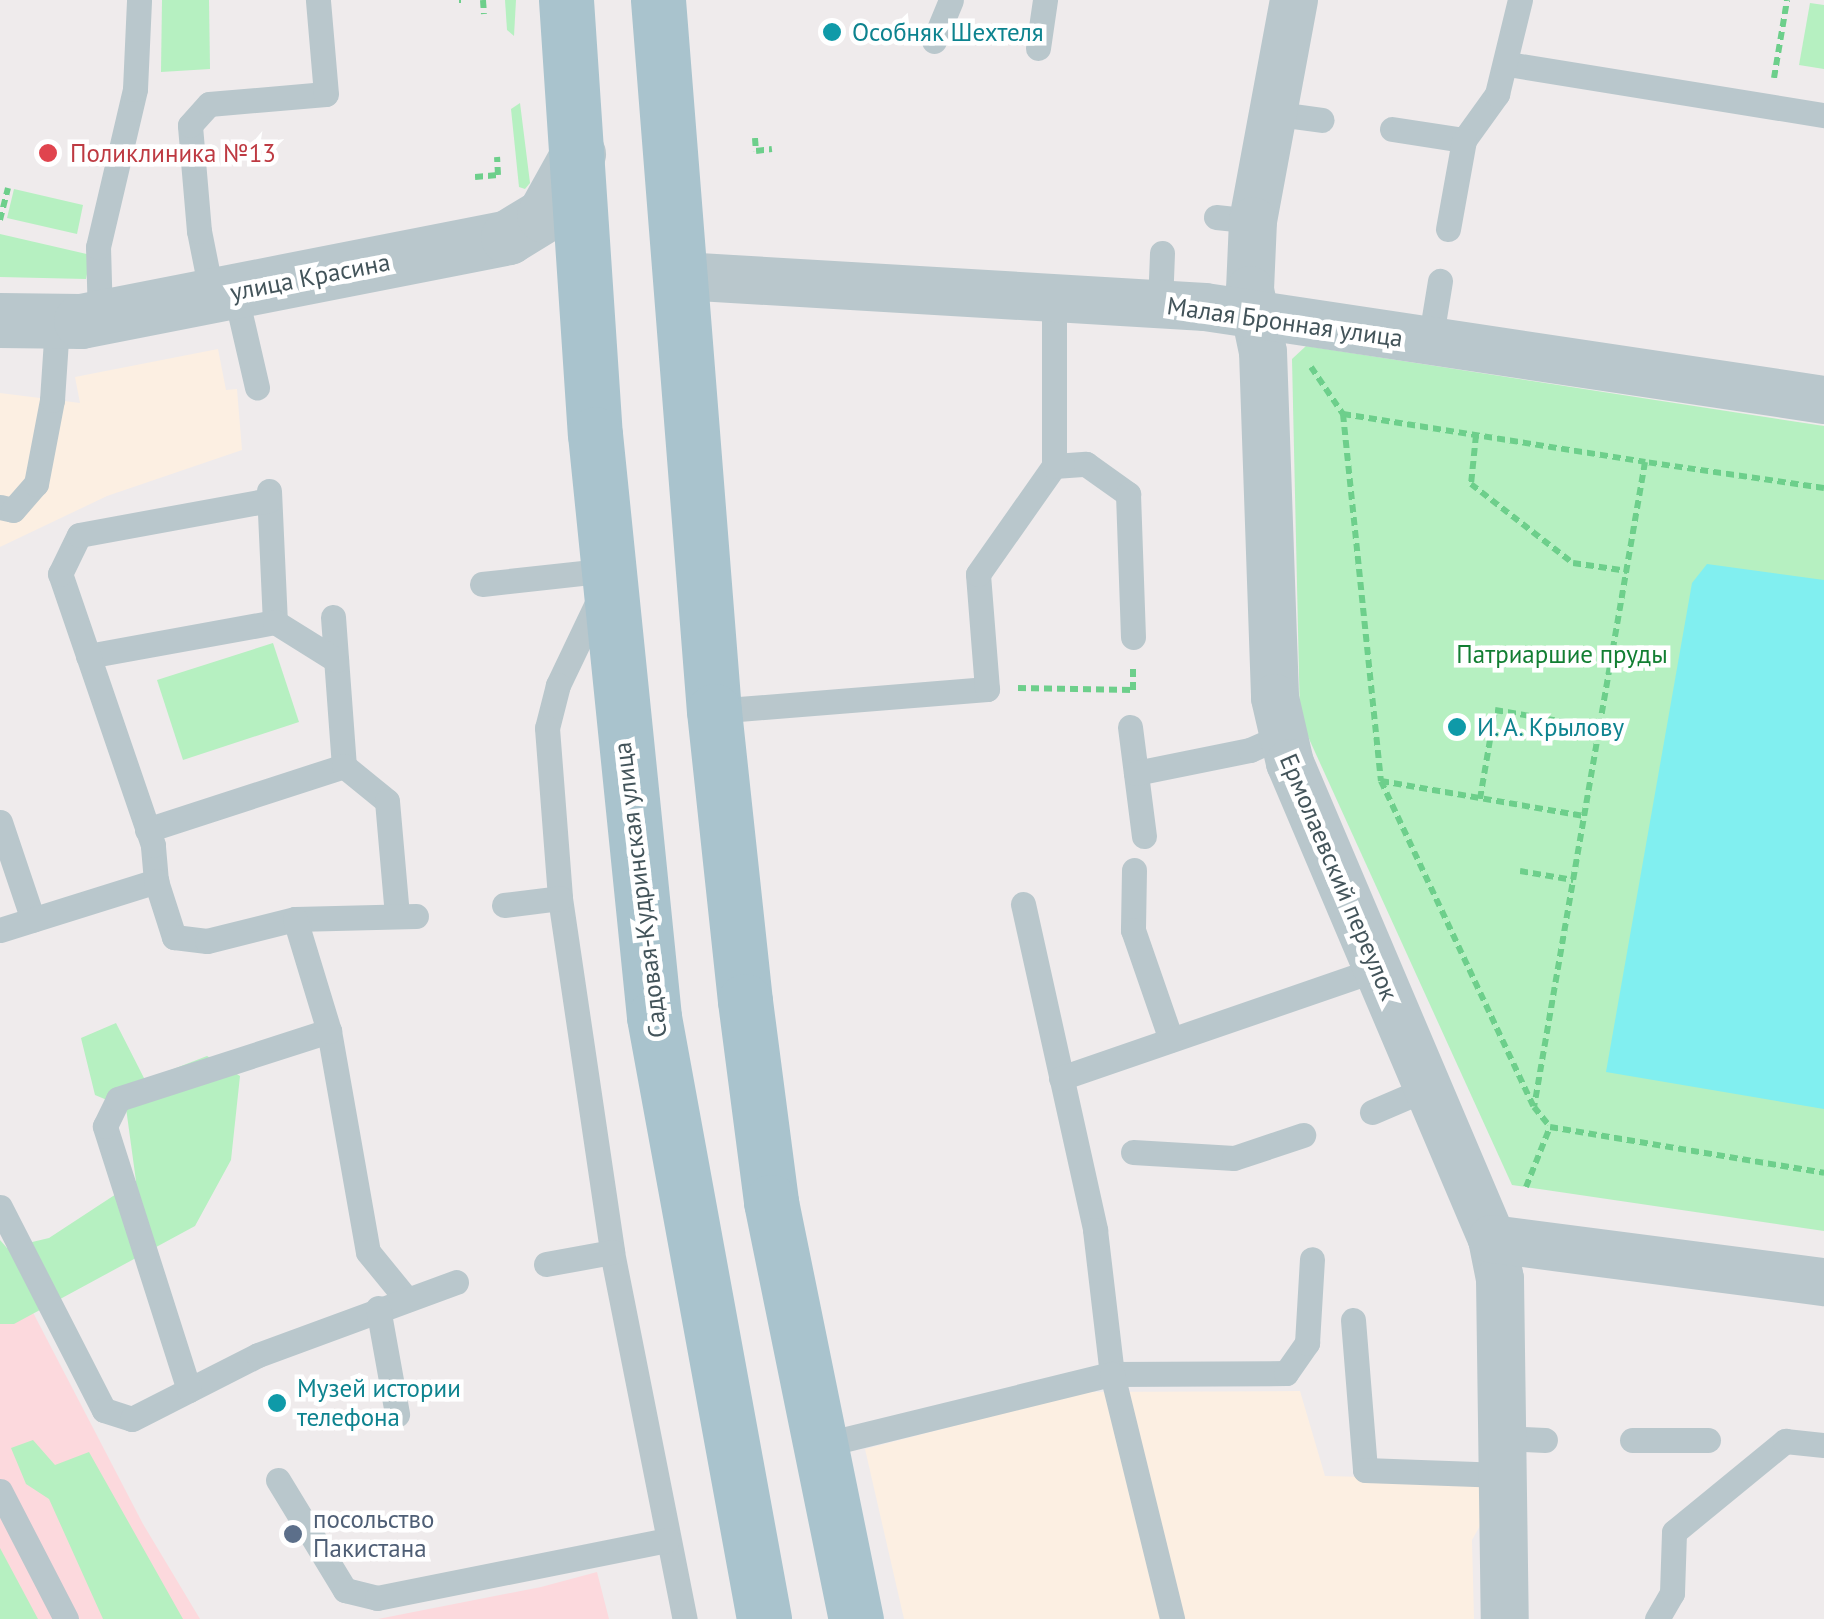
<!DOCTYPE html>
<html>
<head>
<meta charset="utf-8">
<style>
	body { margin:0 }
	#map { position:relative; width:1824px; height:1619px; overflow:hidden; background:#efebec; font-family:"PT Sans",sans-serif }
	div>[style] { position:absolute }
	.commercial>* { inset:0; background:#fcefe2 }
	.medical>* { inset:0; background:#fcd9dd }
	.green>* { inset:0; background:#b6f0c1 }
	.water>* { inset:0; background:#81eff0 }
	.path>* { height:6px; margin-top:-3px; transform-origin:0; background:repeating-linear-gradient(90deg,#6dcf8b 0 8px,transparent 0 13px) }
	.service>* { height:25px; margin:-12.5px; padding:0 12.5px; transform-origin:12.5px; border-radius:12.5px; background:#b9c7cc }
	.minor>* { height:48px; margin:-24px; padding:0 24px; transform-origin:24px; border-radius:24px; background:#b9c7cc }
	.tertiary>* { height:55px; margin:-27.5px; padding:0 27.5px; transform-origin:27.5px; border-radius:27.5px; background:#b9c7cc }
	.primary>* { height:55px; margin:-27.5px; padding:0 27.5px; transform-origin:27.5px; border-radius:27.5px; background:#a9c3cd }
	.dots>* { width:28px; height:28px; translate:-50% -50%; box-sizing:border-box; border:5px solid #fff; border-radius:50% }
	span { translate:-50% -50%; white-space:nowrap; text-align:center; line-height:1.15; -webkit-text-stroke:9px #fff; paint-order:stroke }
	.culture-label { font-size:25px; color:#0d838f }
	.left { translate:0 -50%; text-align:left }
	.health-label { font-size:25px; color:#be3a42 }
	.street-label { font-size:25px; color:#43545a }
	.park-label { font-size:25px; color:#127e32 }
	.service-label { font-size:25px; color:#4e5e75 }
</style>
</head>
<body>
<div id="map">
	<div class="commercial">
		<i style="clip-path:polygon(218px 349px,226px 390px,237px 389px,242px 450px,107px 496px,0 547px,0 393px,80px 403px,75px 377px)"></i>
		<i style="clip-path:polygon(1300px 1391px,1325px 1476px,1480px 1480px,1481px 1524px,1472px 1540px,1474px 1619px,904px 1619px,865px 1449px,1085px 1392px)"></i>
	</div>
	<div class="medical">
		<i style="clip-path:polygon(0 1249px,143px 1524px,200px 1619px,0 1619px)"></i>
		<i style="clip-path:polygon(597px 1572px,609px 1619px,378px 1619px,541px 1587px)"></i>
	</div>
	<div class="green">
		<i style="clip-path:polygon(162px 0,209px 0,210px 69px,161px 72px)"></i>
		<i style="clip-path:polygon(505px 0,516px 0,514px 36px,507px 30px)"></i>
		<i style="clip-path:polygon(1810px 3px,1824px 5px,1824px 69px,1799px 65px)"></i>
		<i style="clip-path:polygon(520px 103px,530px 183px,525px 189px,519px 187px,511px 109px)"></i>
		<i style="clip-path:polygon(14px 189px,83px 205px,77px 234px,7px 218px)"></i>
		<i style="clip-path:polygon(0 234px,91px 255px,86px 279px,0 277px)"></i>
		<i style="clip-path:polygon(1306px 346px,1824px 426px,1824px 1231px,1512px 1185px,1300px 719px,1292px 359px)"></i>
		<i style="clip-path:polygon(273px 643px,299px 722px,183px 760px,157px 680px)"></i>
		<i style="clip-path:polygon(116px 1023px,145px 1080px,207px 1056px,240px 1076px,231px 1160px,195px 1226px,14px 1324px,0 1324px,0 1240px,7px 1248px,49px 1238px,136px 1181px,126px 1108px,95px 1095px,81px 1038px)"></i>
		<i style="clip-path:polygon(33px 1440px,55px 1465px,89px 1452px,183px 1619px,103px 1619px,49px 1499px,26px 1484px,11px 1448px)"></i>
		<i style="clip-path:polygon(0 1548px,38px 1619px,0 1619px)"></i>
	</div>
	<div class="water">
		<i style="clip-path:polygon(1707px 564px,1824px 580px,1824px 1109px,1606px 1072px,1692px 583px)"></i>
	</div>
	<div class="path">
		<i style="left:459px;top:0;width:2px"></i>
		<i style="left:483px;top:0;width:14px;rotate:86deg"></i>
		<i style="left:1774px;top:78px;width:79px;rotate:-80.5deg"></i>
		<i style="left:755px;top:138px;width:13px;rotate:86deg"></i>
		<i style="left:756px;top:151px;width:16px;rotate:-7deg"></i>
		<i style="left:475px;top:177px;width:23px;rotate:-5deg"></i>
		<i style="left:498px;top:175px;width:18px;rotate:-93deg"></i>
		<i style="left:0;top:220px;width:33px;rotate:-76deg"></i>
		<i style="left:1311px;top:367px;width:57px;rotate:55.8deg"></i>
		<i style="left:1343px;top:414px;width:306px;rotate:9deg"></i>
		<i style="left:1343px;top:414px;width:369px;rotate:84.1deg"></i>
		<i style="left:1381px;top:781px;width:359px;rotate:64.9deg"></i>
		<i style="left:1476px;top:435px;width:49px;rotate:95.8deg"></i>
		<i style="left:1471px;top:484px;width:129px;rotate:37.8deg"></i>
		<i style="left:1573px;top:563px;width:55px;rotate:8.4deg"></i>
		<i style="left:1824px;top:488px;width:181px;rotate:-171.7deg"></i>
		<i style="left:1645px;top:462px;width:654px;rotate:99.76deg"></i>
		<i style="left:1534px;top:1107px;width:26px;rotate:51deg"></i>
		<i style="left:1550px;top:1127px;width:278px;rotate:9.5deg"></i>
		<i style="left:1018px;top:688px;width:115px;rotate:1deg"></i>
		<i style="left:1133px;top:690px;width:23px;rotate:-90deg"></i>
		<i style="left:1381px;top:781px;width:206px;rotate:9.8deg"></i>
		<i style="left:1480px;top:799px;width:90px;rotate:-80.4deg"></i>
		<i style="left:1495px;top:710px;width:107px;rotate:9.7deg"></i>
		<i style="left:1520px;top:871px;width:54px;rotate:9.6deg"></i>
		<i style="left:1526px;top:1187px;width:65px;rotate:-68.2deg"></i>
	</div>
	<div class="service">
		<i style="left:934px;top:41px;width:44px;rotate:-67.5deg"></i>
		<i style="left:1038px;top:48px;width:49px;rotate:-81.7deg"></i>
		<i style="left:1508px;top:64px;width:320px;rotate:9.2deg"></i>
		<i style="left:1271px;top:113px;width:51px;rotate:7.8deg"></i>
		<i style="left:1392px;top:129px;width:73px;rotate:8.7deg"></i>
		<i style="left:1464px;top:140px;width:57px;rotate:-54.3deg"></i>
		<i style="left:1497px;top:94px;width:97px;rotate:-76.3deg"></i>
		<i style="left:1216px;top:217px;width:37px;rotate:6deg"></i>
		<i style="left:1448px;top:229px;width:90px;rotate:-79.8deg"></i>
		<i style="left:235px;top:292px;width:98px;rotate:77deg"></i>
		<i style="left:212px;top:296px;width:66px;rotate:-101.3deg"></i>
		<i style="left:199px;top:231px;width:106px;rotate:-94.9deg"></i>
		<i style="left:190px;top:125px;width:28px;rotate:-48deg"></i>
		<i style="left:209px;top:104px;width:117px;rotate:-4.9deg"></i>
		<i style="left:326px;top:94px;width:94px;rotate:-94.9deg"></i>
		<i style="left:1160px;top:305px;width:52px;rotate:-87.8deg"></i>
		<i style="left:100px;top:318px;width:71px;rotate:-91.6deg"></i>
		<i style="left:98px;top:247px;width:162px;rotate:-76.8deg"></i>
		<i style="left:135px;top:89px;width:89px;rotate:-87.4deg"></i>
		<i style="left:1430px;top:342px;width:62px;rotate:-80.7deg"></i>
		<i style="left:1054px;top:466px;width:32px;rotate:-4deg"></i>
		<i style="left:1086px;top:464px;width:52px;rotate:35.5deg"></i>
		<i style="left:1128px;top:494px;width:143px;rotate:88deg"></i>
		<i style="left:269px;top:491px;width:131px;rotate:87.4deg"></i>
		<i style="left:0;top:507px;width:13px;rotate:13deg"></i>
		<i style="left:13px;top:510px;width:35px;rotate:-49deg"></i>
		<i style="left:36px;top:484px;width:86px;rotate:-79.2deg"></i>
		<i style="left:52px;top:400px;width:76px;rotate:-86.2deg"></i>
		<i style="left:482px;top:584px;width:127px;rotate:-6.3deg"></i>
		<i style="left:600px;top:597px;width:98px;rotate:115.5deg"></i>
		<i style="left:558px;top:685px;width:44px;rotate:104.3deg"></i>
		<i style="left:547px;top:728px;width:170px;rotate:85.6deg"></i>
		<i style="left:560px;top:898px;width:358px;rotate:81.6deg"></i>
		<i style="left:612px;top:1252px;width:374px;rotate:78.8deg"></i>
		<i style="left:333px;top:617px;width:149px;rotate:85.8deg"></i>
		<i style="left:88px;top:656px;width:190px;rotate:-10.3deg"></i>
		<i style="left:275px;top:622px;width:72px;rotate:31.9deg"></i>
		<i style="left:714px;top:711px;width:274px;rotate:-4.6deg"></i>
		<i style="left:987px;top:689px;width:115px;rotate:-94.5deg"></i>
		<i style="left:978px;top:574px;width:132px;rotate:-54.9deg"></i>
		<i style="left:1054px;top:466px;width:167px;rotate:-90deg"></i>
		<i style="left:1130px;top:727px;width:110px;rotate:82.7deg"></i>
		<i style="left:1136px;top:773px;width:116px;rotate:-11.4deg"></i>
		<i style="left:1250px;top:750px;width:34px;rotate:-24deg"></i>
		<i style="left:0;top:822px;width:103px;rotate:71.4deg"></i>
		<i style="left:147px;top:830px;width:207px;rotate:-18deg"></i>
		<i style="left:344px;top:766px;width:55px;rotate:39.1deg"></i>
		<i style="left:387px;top:801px;width:115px;rotate:85deg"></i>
		<i style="left:1134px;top:870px;width:60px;rotate:91deg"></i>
		<i style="left:1133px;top:930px;width:116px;rotate:70.9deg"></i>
		<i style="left:156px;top:881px;width:36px;rotate:-95deg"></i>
		<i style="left:153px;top:845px;width:287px;rotate:-108.9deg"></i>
		<i style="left:60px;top:574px;width:43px;rotate:-64deg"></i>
		<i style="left:79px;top:535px;width:193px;rotate:-10.4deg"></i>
		<i style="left:1023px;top:904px;width:334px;rotate:77.5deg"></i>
		<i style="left:1095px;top:1230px;width:145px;rotate:83.3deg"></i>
		<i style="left:1112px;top:1374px;width:174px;rotate:-0.3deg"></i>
		<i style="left:1286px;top:1373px;width:37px;rotate:-55deg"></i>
		<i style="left:1307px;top:1343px;width:84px;rotate:-86.6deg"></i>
		<i style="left:504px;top:905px;width:56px;rotate:-7.1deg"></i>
		<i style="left:0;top:930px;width:164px;rotate:-17.4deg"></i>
		<i style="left:156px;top:881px;width:59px;rotate:72.2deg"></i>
		<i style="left:174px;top:937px;width:33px;rotate:7deg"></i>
		<i style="left:207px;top:941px;width:91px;rotate:-14deg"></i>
		<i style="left:295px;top:919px;width:121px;rotate:-1.4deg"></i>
		<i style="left:329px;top:1031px;width:224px;rotate:80deg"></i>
		<i style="left:368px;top:1252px;width:57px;rotate:50.7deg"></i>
		<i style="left:1061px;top:1078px;width:335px;rotate:-19deg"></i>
		<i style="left:1372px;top:1112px;width:61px;rotate:-23.2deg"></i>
		<i style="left:1133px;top:1152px;width:101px;rotate:3.4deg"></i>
		<i style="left:1234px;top:1158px;width:73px;rotate:-18.4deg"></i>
		<i style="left:0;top:1207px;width:228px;rotate:62.9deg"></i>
		<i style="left:104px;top:1410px;width:29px;rotate:18deg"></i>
		<i style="left:132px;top:1419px;width:141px;rotate:-26.9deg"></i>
		<i style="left:258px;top:1355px;width:211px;rotate:-20.2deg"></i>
		<i style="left:546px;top:1264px;width:67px;rotate:-10.3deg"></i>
		<i style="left:378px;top:1308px;width:108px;rotate:79.8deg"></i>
		<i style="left:1353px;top:1320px;width:150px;rotate:85.4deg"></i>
		<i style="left:1365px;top:1470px;width:138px;rotate:2.1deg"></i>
		<i style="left:189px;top:1390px;width:277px;rotate:-107.7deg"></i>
		<i style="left:105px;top:1126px;width:30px;rotate:-64deg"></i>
		<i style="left:118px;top:1099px;width:222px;rotate:-17.9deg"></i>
		<i style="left:329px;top:1031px;width:117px;rotate:-106.9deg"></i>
		<i style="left:1503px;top:1438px;width:42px;rotate:2.7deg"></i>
		<i style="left:1632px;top:1440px;width:76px"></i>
		<i style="left:818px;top:1446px;width:303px;rotate:-13.8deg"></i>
		<i style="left:1112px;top:1374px;width:252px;rotate:76.2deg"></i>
		<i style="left:278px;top:1480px;width:129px;rotate:58.7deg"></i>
		<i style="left:345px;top:1590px;width:33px;rotate:14deg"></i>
		<i style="left:377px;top:1598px;width:296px;rotate:-11.3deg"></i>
		<i style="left:0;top:1491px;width:144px;rotate:62.7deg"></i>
		<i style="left:1657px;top:1619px;width:30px;rotate:-60deg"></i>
		<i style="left:1672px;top:1593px;width:61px;rotate:-88.1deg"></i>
		<i style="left:1674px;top:1532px;width:144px;rotate:-39.3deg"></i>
		<i style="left:1785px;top:1441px;width:39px;rotate:6deg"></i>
	</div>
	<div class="minor">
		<i style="left:1294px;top:0;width:225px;rotate:100.5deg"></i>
		<i style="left:1253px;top:221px;width:69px;rotate:92.5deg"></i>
		<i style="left:1250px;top:290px;width:63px;rotate:78.2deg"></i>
		<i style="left:1263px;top:352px;width:346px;rotate:88deg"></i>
		<i style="left:1275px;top:698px;width:67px;rotate:77deg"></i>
		<i style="left:1290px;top:763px;width:517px;rotate:67.01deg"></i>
		<i style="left:1492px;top:1239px;width:41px;rotate:78.7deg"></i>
		<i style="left:1500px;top:1279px;width:340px;rotate:89.2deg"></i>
		<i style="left:682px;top:276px;width:524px;rotate:3.39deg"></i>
		<i style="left:1205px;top:307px;width:626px;rotate:8.54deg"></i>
		<i style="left:1492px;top:1239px;width:335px;rotate:7.4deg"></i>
	</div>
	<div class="tertiary">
		<i style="left:0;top:320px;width:81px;rotate:0.7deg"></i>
		<i style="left:81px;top:321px;width:435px;rotate:-11.1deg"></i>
		<i style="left:508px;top:237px;width:42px;rotate:-31.4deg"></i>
		<i style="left:544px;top:215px;width:70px;rotate:-60.9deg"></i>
	</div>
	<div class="primary">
		<i style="left:566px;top:0;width:435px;rotate:86.2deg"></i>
		<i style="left:595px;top:434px;width:586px;rotate:84.22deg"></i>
		<i style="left:654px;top:1017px;width:612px;rotate:79.64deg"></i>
		<i style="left:658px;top:0;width:713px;rotate:85.5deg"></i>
		<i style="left:714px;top:711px;width:292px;rotate:83.9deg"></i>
		<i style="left:745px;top:1001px;width:203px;rotate:82.6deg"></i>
		<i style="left:771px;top:1202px;width:426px;rotate:78.5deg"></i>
	</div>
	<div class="dots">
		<i style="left:832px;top:32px;background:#0f9aa8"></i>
		<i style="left:48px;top:153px;background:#e0444e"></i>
		<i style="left:1457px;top:727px;background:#0f9aa8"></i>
		<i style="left:277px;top:1403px;background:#0f9aa8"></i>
		<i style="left:293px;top:1534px;background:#5c6f8a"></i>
	</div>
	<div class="culture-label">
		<span class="left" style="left:852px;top:32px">Особняк Шехтеля</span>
		<span class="left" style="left:1477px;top:727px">И. А. Крылову</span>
		<span class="left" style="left:297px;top:1403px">Музей истории<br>телефона</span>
	</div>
	<div class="health-label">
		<span class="left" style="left:70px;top:153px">Поликлиника №13</span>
	</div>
	<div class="street-label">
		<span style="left:310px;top:277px;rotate:-11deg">улица Красина</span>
		<span style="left:1285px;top:322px;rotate:8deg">Малая Бронная улица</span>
		<span style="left:1339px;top:877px;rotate:67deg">Ермолаевский переулок</span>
		<span style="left:640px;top:890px;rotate:-97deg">Садовая-Кудринская улица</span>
	</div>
	<div class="park-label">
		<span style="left:1562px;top:654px">Патриаршие пруды</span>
	</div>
	<div class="service-label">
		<span class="left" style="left:313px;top:1534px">посольство<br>Пакистана</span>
	</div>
</div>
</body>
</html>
